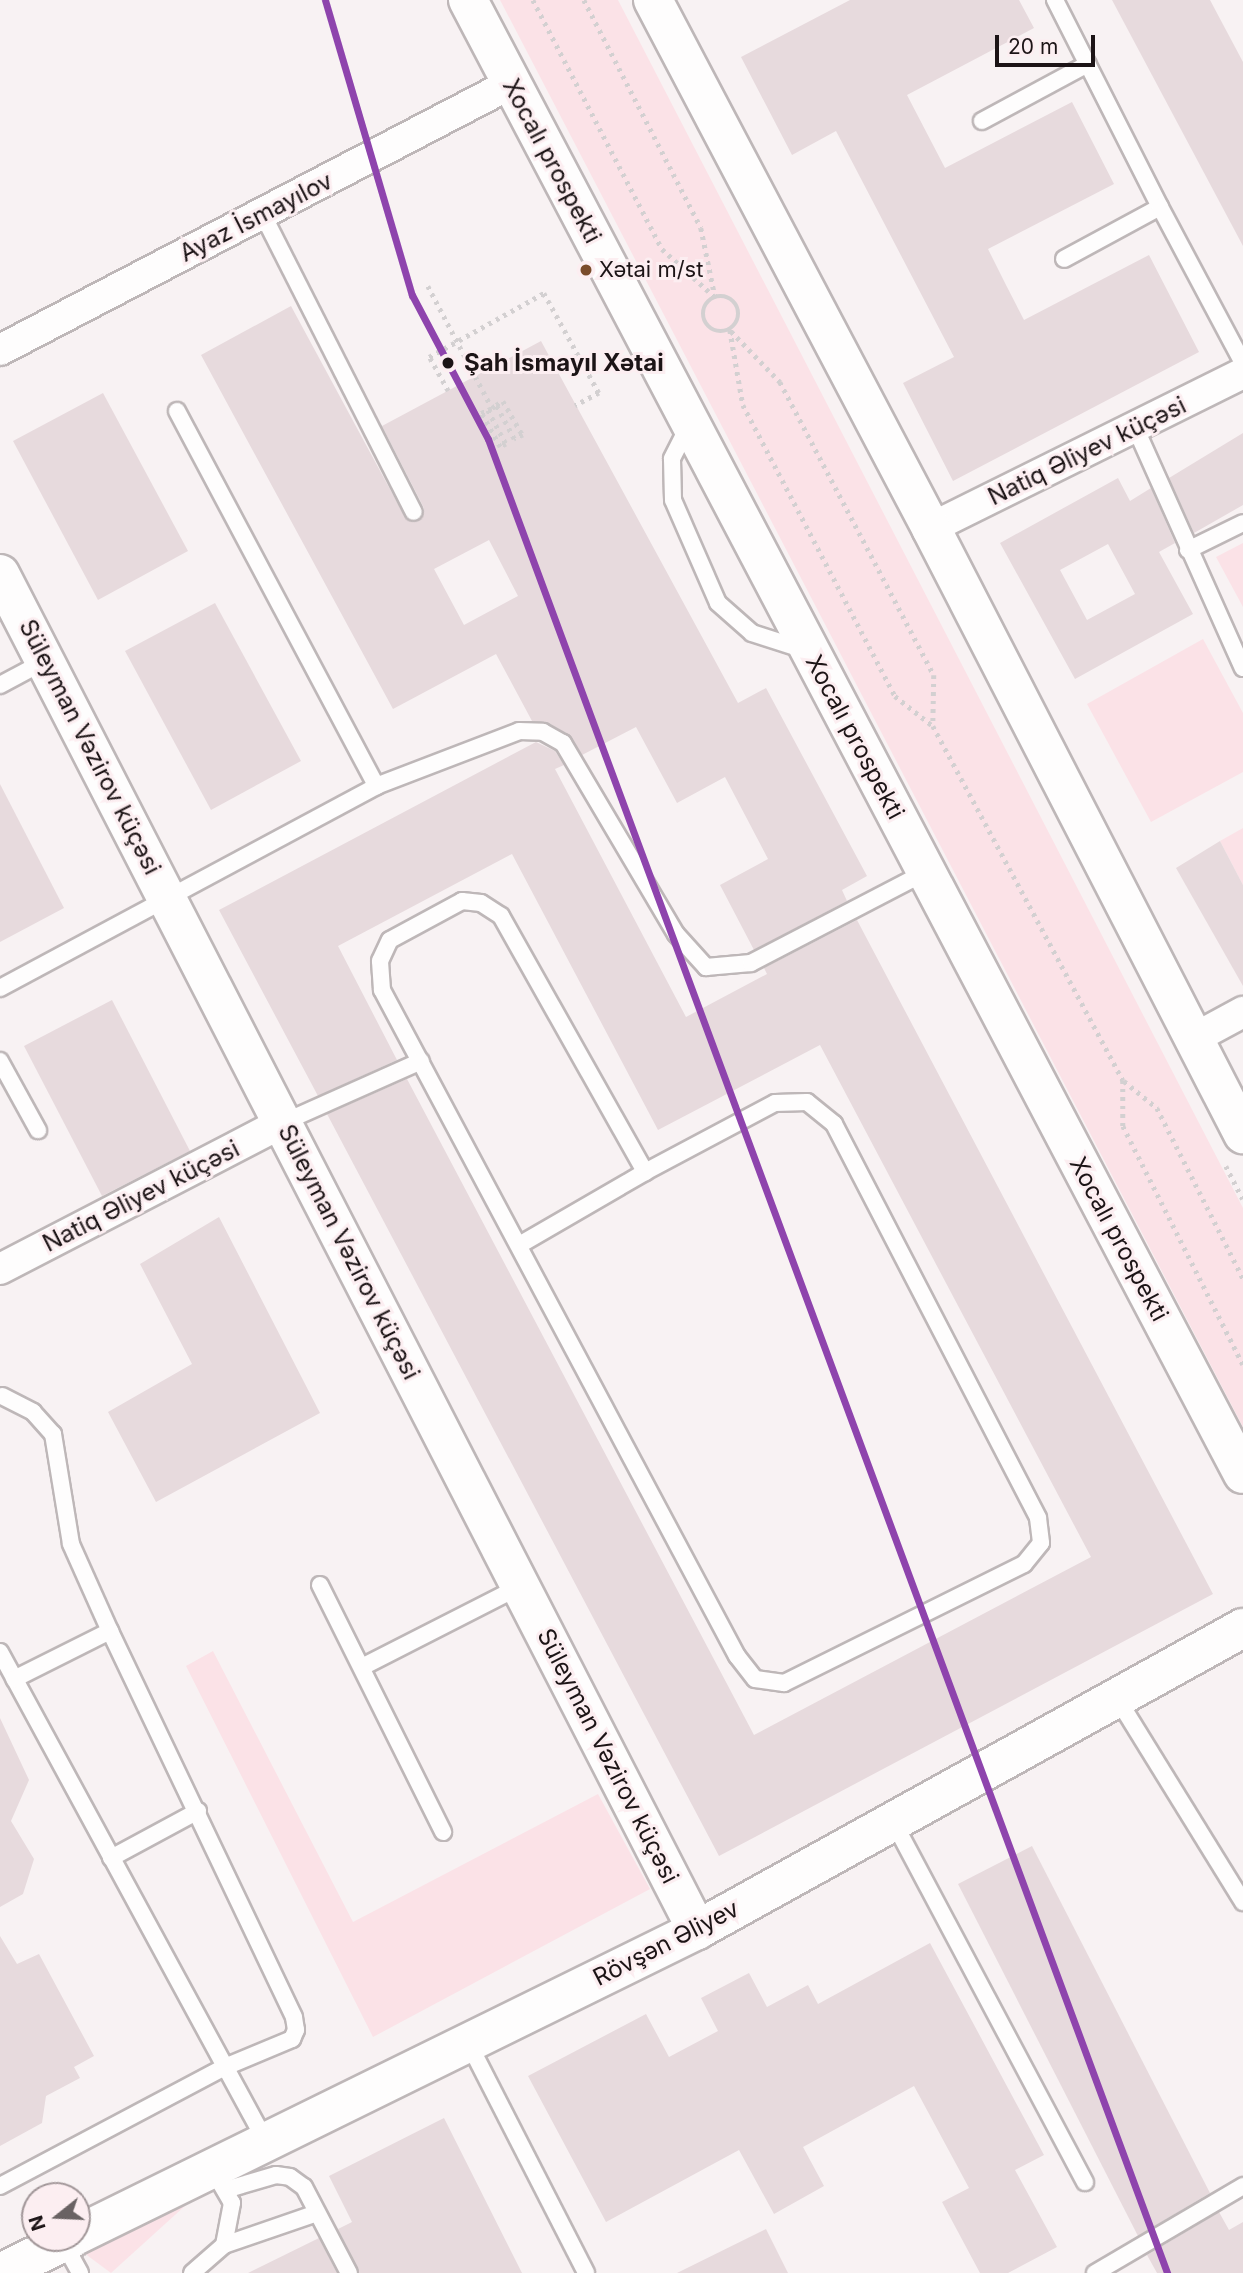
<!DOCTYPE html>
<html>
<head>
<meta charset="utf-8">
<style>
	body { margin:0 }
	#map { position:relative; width:1243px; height:2273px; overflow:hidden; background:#f8f2f3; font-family:Inter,sans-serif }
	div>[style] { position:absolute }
	.green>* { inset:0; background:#fbe2e7 }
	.building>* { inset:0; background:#e7dadd }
	.path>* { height:4.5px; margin-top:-2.25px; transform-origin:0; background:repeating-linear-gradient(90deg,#d3d0d1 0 3.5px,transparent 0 8.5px) }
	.path>.ring { margin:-2.25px; padding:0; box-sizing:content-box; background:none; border:4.5px solid #d3d0d1; border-radius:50% }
	.roads { filter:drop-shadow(2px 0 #beb7b8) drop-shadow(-2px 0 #beb7b8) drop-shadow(0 2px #beb7b8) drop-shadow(0 -2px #beb7b8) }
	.service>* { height:16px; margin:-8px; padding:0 8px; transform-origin:8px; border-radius:8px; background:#fefdfd }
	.minor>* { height:30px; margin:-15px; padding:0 15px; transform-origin:15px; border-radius:15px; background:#fefdfd }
	.tertiary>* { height:38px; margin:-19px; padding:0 19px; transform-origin:19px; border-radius:19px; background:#fefdfd }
	.secondary>* { height:38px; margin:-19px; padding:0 19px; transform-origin:19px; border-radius:19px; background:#fefdfd }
	.metro-1>* { height:7px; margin:-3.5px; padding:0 3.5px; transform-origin:3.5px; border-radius:3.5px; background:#8e44ad }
	.dots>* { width:19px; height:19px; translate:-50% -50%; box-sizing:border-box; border:4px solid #fceef1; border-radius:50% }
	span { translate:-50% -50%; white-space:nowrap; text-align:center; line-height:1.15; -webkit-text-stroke:6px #fceef1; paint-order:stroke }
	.bus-label { font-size:22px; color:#1c1416 }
	.left { translate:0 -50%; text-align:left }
	.street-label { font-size:24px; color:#1c1416 }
	.stop-label { font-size:24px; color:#1c1416; font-weight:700 }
	.north { position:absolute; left:21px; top:2182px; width:70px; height:70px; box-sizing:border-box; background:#fceef1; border:2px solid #a29799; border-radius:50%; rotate:252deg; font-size:19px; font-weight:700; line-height:28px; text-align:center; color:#1c1416 }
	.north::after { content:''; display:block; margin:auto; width:24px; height:32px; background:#696263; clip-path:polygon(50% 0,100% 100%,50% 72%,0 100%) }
	.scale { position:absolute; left:995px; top:35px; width:100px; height:32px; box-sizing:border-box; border:4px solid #1c1416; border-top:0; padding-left:9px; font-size:21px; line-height:24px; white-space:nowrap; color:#1c1416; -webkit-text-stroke:5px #fceef1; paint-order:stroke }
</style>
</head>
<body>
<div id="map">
	<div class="green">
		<i style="clip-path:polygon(500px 0,618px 0,1243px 1208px,1243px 1427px)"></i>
		<i style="clip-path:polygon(1243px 543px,1243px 607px,1216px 557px)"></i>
		<i style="clip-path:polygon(1203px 639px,1243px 713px,1243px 772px,1151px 822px,1087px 704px)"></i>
		<i style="clip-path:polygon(1243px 828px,1243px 885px,1220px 841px)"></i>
		<i style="clip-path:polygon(213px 1651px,353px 1922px,598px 1794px,650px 1889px,373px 2037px,186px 1666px)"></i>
		<i style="clip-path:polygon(197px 2195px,111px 2273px,84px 2253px)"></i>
	</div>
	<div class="building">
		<i style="clip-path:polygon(850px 0,1019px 0,1034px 28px,907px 95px,945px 168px,1072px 102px,1114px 184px,988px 249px,1006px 285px,1024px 320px,1149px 255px,1199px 352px,953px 481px,903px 383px,954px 357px,836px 131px,792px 155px,741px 57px)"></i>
		<i style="clip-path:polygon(1112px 0,1210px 0,1243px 62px,1243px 246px)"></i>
		<i style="clip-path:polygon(evenodd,291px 306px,405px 517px,413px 522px,422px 518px,424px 508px,382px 426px,541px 341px,738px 703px,766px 688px,867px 876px,842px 890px,847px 901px,754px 950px,720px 885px,768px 859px,725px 777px,677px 803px,636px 727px,582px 755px,568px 734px,548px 723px,532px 721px,496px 654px,393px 709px,201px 355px,291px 306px,489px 540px,518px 596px,464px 625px,434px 569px,489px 540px)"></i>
		<i style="clip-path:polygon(103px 393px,188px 551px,98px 600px,13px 441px)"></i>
		<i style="clip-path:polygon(1243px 433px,1243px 505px,1194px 533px,1169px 478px)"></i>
		<i style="clip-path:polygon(evenodd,1118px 478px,1130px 501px,1151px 488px,1175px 543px,1159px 552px,1193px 614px,1075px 679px,1000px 543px,1118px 478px,1108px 544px,1135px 594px,1087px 620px,1060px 570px,1108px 544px)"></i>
		<i style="clip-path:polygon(215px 603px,301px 761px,211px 810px,125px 651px)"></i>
		<i style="clip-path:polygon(536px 742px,555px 751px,564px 765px,555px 769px,686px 1017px,767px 974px,764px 968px,857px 920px,1213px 1594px,719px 1856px,327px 1114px,407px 1079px,754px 1735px,1091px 1557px,820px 1045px,658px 1130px,512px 854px,338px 946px,397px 1060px,318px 1096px,219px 910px)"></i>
		<i style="clip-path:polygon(0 784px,64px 908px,0 942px)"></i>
		<i style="clip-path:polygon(1220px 841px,1243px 885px,1243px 986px,1176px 868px)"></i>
		<i style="clip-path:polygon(112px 1000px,190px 1151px,102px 1196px,24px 1046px)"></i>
		<i style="clip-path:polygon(219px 1217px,320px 1413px,156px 1502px,108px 1412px,192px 1364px,140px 1264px)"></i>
		<i style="clip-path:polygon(0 1718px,29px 1780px,11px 1821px,34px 1859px,23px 1894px,0 1907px)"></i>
		<i style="clip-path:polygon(1032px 1846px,1210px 2193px,1138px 2236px,958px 1884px)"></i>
		<i style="clip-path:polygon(0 1936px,17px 1964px,39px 1954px,94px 2056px,74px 2067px,80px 2078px,46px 2096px,42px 2123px,0 2146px)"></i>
		<i style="clip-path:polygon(930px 1943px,1044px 2155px,1015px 2170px,1057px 2247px,1008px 2273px,980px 2273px,942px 2202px,969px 2188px,914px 2086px,803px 2147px,824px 2186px,774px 2214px,739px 2150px,606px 2222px,528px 2076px,646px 2014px,669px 2057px,718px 2031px,701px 1998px,749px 1973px,767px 2007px,808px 1985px,818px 2004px)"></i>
		<i style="clip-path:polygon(444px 2118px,522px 2273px,359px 2273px,338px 2229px,352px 2222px,329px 2176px)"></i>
		<i style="clip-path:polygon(1219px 2212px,1229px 2230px,1243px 2222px,1243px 2273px,1157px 2273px,1147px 2255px)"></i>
		<i style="clip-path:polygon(766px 2229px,788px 2273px,677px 2273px)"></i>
		<i style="clip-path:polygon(319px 2238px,337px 2273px,248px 2273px)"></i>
	</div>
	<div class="path">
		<i style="left:533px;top:0;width:280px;rotate:62.6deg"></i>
		<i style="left:662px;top:249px;width:72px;rotate:42.2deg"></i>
		<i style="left:584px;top:0;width:256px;rotate:62.8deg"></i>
		<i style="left:701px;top:228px;width:69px;rotate:78.4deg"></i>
		<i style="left:428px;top:286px;width:138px;rotate:62.3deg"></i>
		<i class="ring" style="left:703px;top:296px;width:31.5px;height:31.5px"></i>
		<i style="left:730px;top:330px;width:76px;rotate:80.2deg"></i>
		<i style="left:743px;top:405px;width:328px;rotate:62.4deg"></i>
		<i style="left:895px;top:696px;width:48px;rotate:38.3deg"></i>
		<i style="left:933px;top:726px;width:402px;rotate:61.8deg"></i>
		<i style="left:1123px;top:1080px;width:46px;rotate:90deg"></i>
		<i style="left:1123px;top:1126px;width:267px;rotate:63.3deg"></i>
		<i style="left:731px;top:331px;width:71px;rotate:46.1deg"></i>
		<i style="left:780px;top:382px;width:331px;rotate:62.3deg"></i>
		<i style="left:934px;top:675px;width:51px;rotate:91.1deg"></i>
		<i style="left:448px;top:391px;width:39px;rotate:-119deg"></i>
		<i style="left:429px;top:357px;width:132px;rotate:-29.1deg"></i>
		<i style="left:544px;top:293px;width:114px;rotate:61.2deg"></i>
		<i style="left:599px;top:393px;width:27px;rotate:152deg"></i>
		<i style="left:488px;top:410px;width:38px;rotate:62deg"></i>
		<i style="left:506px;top:444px;width:7px;rotate:153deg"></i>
		<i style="left:500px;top:447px;width:39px;rotate:-119deg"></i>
		<i style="left:481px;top:413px;width:8px;rotate:-23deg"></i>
		<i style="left:488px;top:410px;width:4px;rotate:-27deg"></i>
		<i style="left:492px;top:408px;width:5px;rotate:-37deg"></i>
		<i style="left:496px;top:405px;width:8px;rotate:-30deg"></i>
		<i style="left:503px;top:401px;width:39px;rotate:60deg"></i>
		<i style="left:523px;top:435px;width:10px;rotate:156deg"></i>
		<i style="left:514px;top:439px;width:38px;rotate:-118deg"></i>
		<i style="left:1124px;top:1081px;width:43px;rotate:39.3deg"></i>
		<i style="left:1157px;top:1108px;width:191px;rotate:63.2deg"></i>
		<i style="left:1226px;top:1166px;width:37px;rotate:63deg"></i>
	</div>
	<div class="roads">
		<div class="service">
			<i style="left:1055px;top:0;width:232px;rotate:63.1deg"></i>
			<i style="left:1160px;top:207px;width:109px;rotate:151.6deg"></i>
			<i style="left:982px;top:121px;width:120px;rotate:-28.3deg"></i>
			<i style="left:1160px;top:207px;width:177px;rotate:62deg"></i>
			<i style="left:262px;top:213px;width:335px;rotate:63.1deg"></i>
			<i style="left:177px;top:411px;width:425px;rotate:62deg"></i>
			<i style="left:689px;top:425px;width:38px;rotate:117deg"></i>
			<i style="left:672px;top:459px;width:41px;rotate:88.6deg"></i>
			<i style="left:673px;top:500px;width:112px;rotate:66.4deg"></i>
			<i style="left:718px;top:603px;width:45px;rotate:41.4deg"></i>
			<i style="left:752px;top:633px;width:56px;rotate:17.8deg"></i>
			<i style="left:1135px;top:427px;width:264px;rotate:65.9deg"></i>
			<i style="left:1188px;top:550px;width:61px;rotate:-26.1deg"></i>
			<i style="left:0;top:685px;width:51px;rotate:-28.1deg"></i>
			<i style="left:462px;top:901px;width:19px;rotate:6deg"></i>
			<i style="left:481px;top:903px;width:24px;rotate:33deg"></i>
			<i style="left:501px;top:916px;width:294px;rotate:60.6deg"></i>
			<i style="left:645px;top:1172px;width:147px;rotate:-28deg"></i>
			<i style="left:775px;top:1103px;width:32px;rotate:-2deg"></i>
			<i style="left:807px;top:1102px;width:35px;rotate:39deg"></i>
			<i style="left:834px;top:1124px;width:444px;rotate:62.6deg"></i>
			<i style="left:1038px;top:1518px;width:25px;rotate:83deg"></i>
			<i style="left:1041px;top:1543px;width:27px;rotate:129deg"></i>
			<i style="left:1024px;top:1564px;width:268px;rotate:153.6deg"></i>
			<i style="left:784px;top:1683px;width:29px;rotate:-172deg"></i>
			<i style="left:755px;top:1679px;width:29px;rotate:-128deg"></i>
			<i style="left:737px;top:1656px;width:755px;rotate:-118.06deg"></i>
			<i style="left:382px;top:990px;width:29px;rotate:-94deg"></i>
			<i style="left:380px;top:961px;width:23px;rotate:-65deg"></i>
			<i style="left:390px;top:940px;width:82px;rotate:-28.4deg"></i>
			<i style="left:0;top:988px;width:427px;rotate:-28.2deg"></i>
			<i style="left:376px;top:786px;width:153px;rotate:-21deg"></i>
			<i style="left:519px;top:731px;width:24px;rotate:2deg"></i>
			<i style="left:543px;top:732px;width:23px;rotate:29deg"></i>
			<i style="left:563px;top:743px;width:222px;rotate:59.4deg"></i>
			<i style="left:676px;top:934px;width:45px;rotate:47.7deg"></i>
			<i style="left:706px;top:967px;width:45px;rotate:-5.1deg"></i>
			<i style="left:751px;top:963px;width:197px;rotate:-27.5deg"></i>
			<i style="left:0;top:1061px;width:79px;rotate:61.2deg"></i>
			<i style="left:282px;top:1123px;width:152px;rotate:-24deg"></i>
			<i style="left:521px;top:1244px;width:143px;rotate:-30.1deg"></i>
			<i style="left:2px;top:1396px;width:35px;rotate:27deg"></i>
			<i style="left:33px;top:1412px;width:30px;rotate:48deg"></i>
			<i style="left:53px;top:1434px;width:111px;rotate:80.7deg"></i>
			<i style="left:71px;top:1544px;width:95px;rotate:65.9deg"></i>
			<i style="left:320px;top:1585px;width:276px;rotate:63.5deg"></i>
			<i style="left:0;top:1652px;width:555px;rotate:61.5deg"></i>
			<i style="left:362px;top:1667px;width:178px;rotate:-27deg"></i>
			<i style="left:1117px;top:1698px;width:240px;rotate:58.3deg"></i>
			<i style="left:893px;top:1821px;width:409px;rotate:62deg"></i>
			<i style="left:111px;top:1858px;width:99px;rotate:-28.4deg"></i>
			<i style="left:468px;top:2042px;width:259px;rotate:62.9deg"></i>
			<i style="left:0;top:2186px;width:255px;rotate:-27.9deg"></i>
			<i style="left:225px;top:2067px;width:73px;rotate:-22.7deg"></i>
			<i style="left:292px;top:2039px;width:10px;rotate:-66deg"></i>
			<i style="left:296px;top:2030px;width:13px;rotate:-99deg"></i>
			<i style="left:294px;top:2017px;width:428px;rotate:-115.5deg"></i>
			<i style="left:110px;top:1631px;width:107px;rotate:153.4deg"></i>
			<i style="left:225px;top:2190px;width:53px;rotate:-16.4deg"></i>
			<i style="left:276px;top:2175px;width:14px;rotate:8deg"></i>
			<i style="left:290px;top:2177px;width:17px;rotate:36deg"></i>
			<i style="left:304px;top:2187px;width:97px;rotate:62.4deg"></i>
			<i style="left:63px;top:2242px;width:35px;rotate:61deg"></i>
			<i style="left:224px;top:2245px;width:98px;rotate:-19deg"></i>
			<i style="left:192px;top:2273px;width:43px;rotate:-41.2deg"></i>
			<i style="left:224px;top:2245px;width:43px;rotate:-79.2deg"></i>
			<i style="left:232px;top:2203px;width:24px;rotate:-120deg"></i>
			<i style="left:1095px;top:2273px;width:172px;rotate:-30.4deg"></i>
		</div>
		<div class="minor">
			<i style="left:0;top:350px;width:577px;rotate:-27.54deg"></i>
			<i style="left:931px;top:528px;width:348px;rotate:-26.4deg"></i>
			<i style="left:1193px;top:1039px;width:57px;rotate:-28.4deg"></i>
			<i style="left:0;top:1269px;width:318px;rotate:-27.4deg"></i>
		</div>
		<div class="tertiary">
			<i style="left:0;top:574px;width:1525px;rotate:62.8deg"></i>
			<i style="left:77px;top:2235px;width:691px;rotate:-26.19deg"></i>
			<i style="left:697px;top:1930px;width:624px;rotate:-28.95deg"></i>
			<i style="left:0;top:2273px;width:80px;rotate:-25.9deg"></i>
		</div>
		<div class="secondary">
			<i style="left:468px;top:0;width:1665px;rotate:62.27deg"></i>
			<i style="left:653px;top:0;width:597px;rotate:62.23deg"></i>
			<i style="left:931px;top:528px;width:682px;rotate:62.76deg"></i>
		</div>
	</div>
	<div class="metro-1">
		<i style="left:325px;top:0;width:308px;rotate:73.6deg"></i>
		<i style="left:412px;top:295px;width:163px;rotate:62.2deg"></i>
		<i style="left:488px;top:439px;width:1956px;rotate:69.68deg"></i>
	</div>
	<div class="dots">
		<i style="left:586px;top:270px;background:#7a4b2a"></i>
		<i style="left:448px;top:363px;background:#1c1416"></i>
	</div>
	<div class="bus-label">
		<span class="left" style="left:599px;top:270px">Xətai m/st</span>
	</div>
	<div class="street-label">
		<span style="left:552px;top:161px;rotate:62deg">Xocalı prospekti</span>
		<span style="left:256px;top:217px;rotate:-27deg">Ayaz İsmayılov</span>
		<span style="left:1087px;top:451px;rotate:-26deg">Natiq Əliyev küçəsi</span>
		<span style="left:855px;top:737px;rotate:62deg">Xocalı prospekti</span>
		<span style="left:90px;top:747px;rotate:63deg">Süleyman Vəzirov küçəsi</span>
		<span style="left:141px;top:1196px;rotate:-27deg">Natiq Əliyev küçəsi</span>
		<span style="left:1119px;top:1239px;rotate:62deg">Xocalı prospekti</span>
		<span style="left:349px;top:1252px;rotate:63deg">Süleyman Vəzirov küçəsi</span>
		<span style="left:608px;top:1756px;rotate:63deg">Süleyman Vəzirov küçəsi</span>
		<span style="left:666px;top:1943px;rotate:-27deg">Rövşən Əliyev</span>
	</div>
	<div class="stop-label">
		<span class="left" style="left:464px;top:363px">Şah İsmayıl Xətai</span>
	</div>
	<div class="north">N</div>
	<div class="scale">20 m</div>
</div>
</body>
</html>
